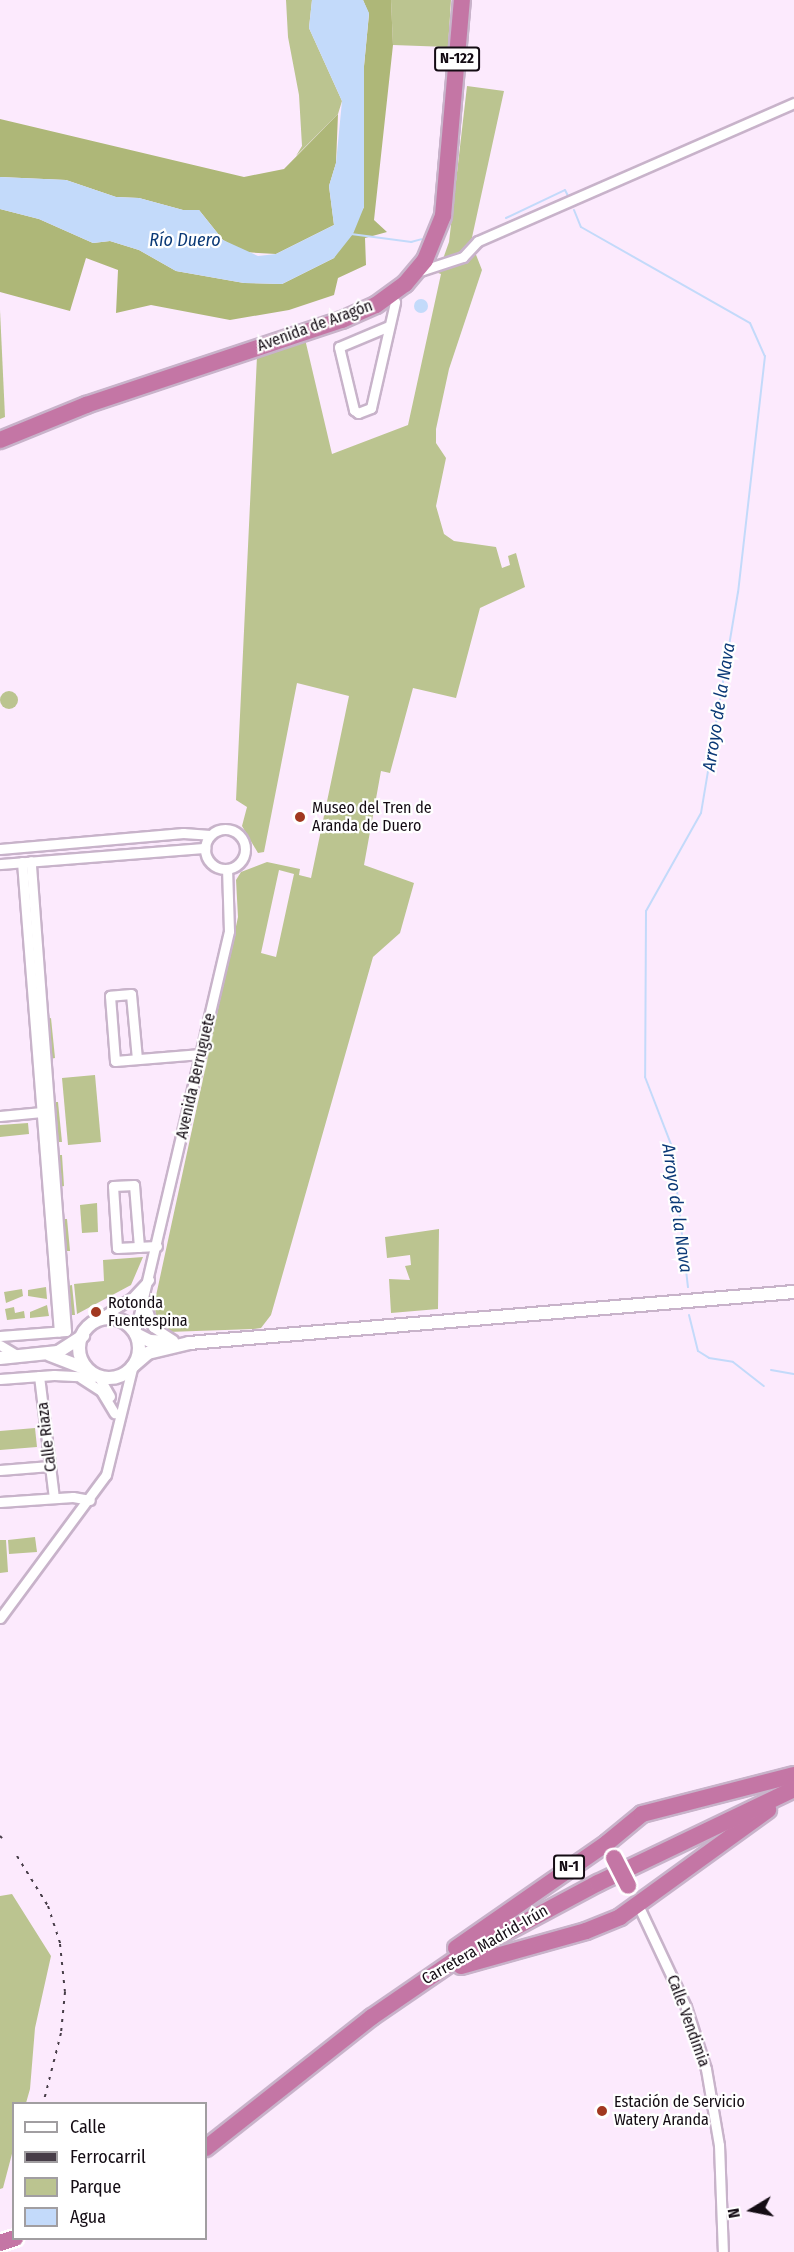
<!DOCTYPE html>
<html>
<head>
<meta charset="utf-8">
<style>
	body { margin:0 }
	#map { position:relative; width:794px; height:2252px; overflow:hidden; background:#fceafd; font-family:"Fira Sans Condensed",sans-serif }
	div>[style] { position:absolute }
	.green>* { inset:0; background:#bbc490 }
	.round { border-radius:50% }
	.forest>* { inset:0; background:#aeb778 }
	.water>* { inset:0; background:#c3dafa }
	.stream>* { height:2px; margin:-1px; padding:0 1px; transform-origin:1px; border-radius:1px; background:#c3dafa }
	.roads { filter:drop-shadow(2px 0 #c8b3ca) drop-shadow(-2px 0 #c8b3ca) drop-shadow(0 2px #c8b3ca) drop-shadow(0 -2px #c8b3ca) }
	.street>* { height:9px; margin:-4.5px; padding:0 4.5px; transform-origin:4.5px; border-radius:4.5px; background:#fff }
	.street>.ring { margin:-4.5px; padding:0; box-sizing:content-box; background:none; border:9px solid #fff; border-radius:50% }
	.secondary>* { height:12px; margin:-6px; padding:0 6px; transform-origin:6px; border-radius:6px; background:#fff }
	.secondary>.ring { margin:-6px; padding:0; box-sizing:content-box; background:none; border:12px solid #fff; border-radius:50% }
	.highway>* { height:16px; margin:-8px; padding:0 8px; transform-origin:8px; border-radius:8px; background:#c476a5 }
	.rail>* { height:2px; margin-top:-1px; transform-origin:0; background:repeating-linear-gradient(90deg,#473d48 0 3px,transparent 0 9px) }
	.bridges { filter:drop-shadow(2px 0 #fff) drop-shadow(-2px 0 #fff) drop-shadow(0 2px #fff) drop-shadow(0 -2px #fff) }
	.highway-bridge>* { height:16px; margin:-8px; padding:0 8px; transform-origin:8px; border-radius:8px; background:#c476a5 }
	.dots>* { width:16px; height:16px; translate:-50% -50%; box-sizing:border-box; border:3px solid #fff; border-radius:50% }
	span { translate:-50% -50%; white-space:nowrap; text-align:center; line-height:1.15; -webkit-text-stroke:4.5px #fff; paint-order:stroke }
	.shield-label span { padding:2px 4px; background:#fff; border:2px solid; border-radius:4px; -webkit-text-stroke-width:0 }
	.shield-label { font-size:15px; color:#140c14; font-weight:700 }
	.street-label { font-size:16px; color:#140c14 }
	.poi-label { font-size:16px; color:#140c14 }
	.left { translate:0 -50%; text-align:left }
	.water-label { font-size:18px; color:#0c3a77; font-style:italic }
	.legend { position:absolute; left:12px; top:2102px; width:195px; height:138px; box-sizing:border-box; background:#fff; border:2px solid #a19ea1; margin:0; padding:8px 10px; list-style:none; font-size:18px; color:#140c14 }
	.legend li { display:flex; align-items:center; gap:12px; height:30px }
	.legend b { width:30px; border:2px solid #a19ea1 }
	.north { position:absolute; left:722px; top:2180px; width:60px; height:60px; -webkit-text-stroke:4px #fff; paint-order:stroke; rotate:260deg; font-size:16px; font-weight:700; line-height:24px; text-align:center; color:#140c14 }
	.north::after { content:''; display:block; margin:auto; width:21px; height:27px; background:#140c14; clip-path:polygon(50% 0,100% 100%,50% 72%,0 100%) }
</style>
</head>
<body>
<div id="map">
	<div class="green">
		<i style="clip-path:polygon(286px 0,312px 0,309px 28px,342px 101px,338px 114px,296px 156px,302px 146px,299px 95px,288px 37px)"></i>
		<i style="clip-path:polygon(391px 0,451px 0,448px 47px,393px 45px)"></i>
		<i style="clip-path:polygon(evenodd,467px 86px,504px 91px,471px 242px,482px 270px,449px 369px,436px 429px,436px 443px,446px 458px,436px 506px,444px 534px,454px 541px,496px 547px,502px 568px,510px 565px,508px 556px,516px 553px,525px 587px,480px 608px,456px 698px,413px 688px,390px 773px,381px 771px,364px 865px,414px 883px,400px 933px,373px 957px,271px 1315px,261px 1328px,253px 1329px,168px 1332px,158px 1324px,154px 1305px,238px 917px,236px 880px,241px 872px,267px 862px,300px 869px,299px 875px,311px 878px,349px 696px,297px 683px,264px 852px,258px 853px,242px 826px,247px 807px,236px 800px,257px 356px,305px 339px,332px 454px,408px 425px,441px 274px,438px 273px,449px 242px,467px 86px,279px 870px,294px 874px,276px 957px,261px 953px,279px 870px)"></i>
		<i style="clip-path:polygon(0 310px,5px 417px,0 419px)"></i>
		<i class="round" style="left:0;top:691px;width:18px;height:18px"></i>
		<i style="clip-path:polygon(51px 1018px,55px 1058px,50px 1059px,47px 1019px)"></i>
		<i style="clip-path:polygon(95px 1075px,101px 1142px,68px 1145px,62px 1078px)"></i>
		<i style="clip-path:polygon(53px 1102px,58px 1102px,62px 1142px,57px 1142px)"></i>
		<i style="clip-path:polygon(28px 1123px,29px 1134px,0 1137px,0 1125px)"></i>
		<i style="clip-path:polygon(57px 1155px,62px 1155px,64px 1186px,60px 1187px)"></i>
		<i style="clip-path:polygon(97px 1203px,98px 1232px,82px 1233px,80px 1205px)"></i>
		<i style="clip-path:polygon(62px 1219px,67px 1219px,70px 1251px,65px 1251px)"></i>
		<i style="clip-path:polygon(439px 1229px,438px 1309px,391px 1313px,389px 1279px,410px 1280px,405px 1266px,411px 1265px,410px 1255px,387px 1258px,385px 1237px)"></i>
		<i style="clip-path:polygon(143px 1257px,131px 1285px,77px 1314px,74px 1284px,104px 1281px,103px 1260px)"></i>
		<i style="clip-path:polygon(72px 1285px,75px 1315px,70px 1315px,67px 1286px)"></i>
		<i style="clip-path:polygon(46px 1287px,47px 1299px,28px 1296px,28px 1290px)"></i>
		<i style="clip-path:polygon(22px 1289px,23px 1296px,6px 1303px,4px 1292px)"></i>
		<i style="clip-path:polygon(47px 1305px,49px 1316px,30px 1318px,30px 1312px)"></i>
		<i style="clip-path:polygon(14px 1307px,15px 1313px,24px 1311px,25px 1318px,7px 1320px,5px 1309px)"></i>
		<i style="clip-path:polygon(35px 1428px,37px 1447px,0 1450px,0 1431px)"></i>
		<i style="clip-path:polygon(35px 1537px,37px 1552px,9px 1554px,8px 1540px)"></i>
		<i style="clip-path:polygon(0 1540px,6px 1540px,8px 1572px,0 1573px)"></i>
		<i style="clip-path:polygon(12px 1894px,51px 1956px,35px 2028px,30px 2089px,26px 2103px,14px 2104px,13px 2150px,3px 2188px,0 2189px,0 1896px)"></i>
	</div>
	<div class="forest">
		<i style="clip-path:polygon(363px 0,391px 0,393px 45px,374px 220px,387px 232px,365px 238px,366px 265px,338px 278px,334px 295px,289px 310px,230px 320px,151px 305px,116px 313px,118px 270px,86px 258px,70px 311px,0 292px,0 209px,39px 219px,93px 243px,110px 241px,139px 250px,176px 271px,244px 283px,282px 284px,334px 258px,364px 207px,364px 66px,369px 14px)"></i>
		<i style="clip-path:polygon(338px 114px,336px 163px,329px 186px,334px 225px,276px 254px,244px 252px,223px 240px,199px 210px,183px 210px,139px 198px,116px 197px,66px 180px,0 177px,0 119px,244px 177px,284px 169px)"></i>
	</div>
	<div class="water">
		<i style="clip-path:polygon(312px 0,363px 0,369px 13px,364px 66px,364px 207px,353px 234px,334px 258px,282px 284px,244px 283px,176px 271px,139px 250px,110px 241px,93px 243px,39px 219px,0 209px,0 177px,66px 180px,116px 197px,139px 198px,183px 210px,199px 210px,223px 240px,258px 256px,276px 254px,334px 225px,329px 186px,336px 163px,342px 101px,309px 28px)"></i>
		<i class="round" style="left:414px;top:299px;width:14px;height:14px"></i>
	</div>
	<div class="stream">
		<i style="left:574px;top:210px;width:18px;rotate:68deg"></i>
		<i style="left:581px;top:227px;width:194px;rotate:29.6deg"></i>
		<i style="left:750px;top:323px;width:36px;rotate:66deg"></i>
		<i style="left:765px;top:356px;width:238px;rotate:96.5deg"></i>
		<i style="left:738px;top:592px;width:224px;rotate:99.5deg"></i>
		<i style="left:701px;top:813px;width:112px;rotate:119.3deg"></i>
		<i style="left:646px;top:911px;width:166px;rotate:90.3deg"></i>
		<i style="left:645px;top:1077px;width:75px;rotate:68.9deg"></i>
		<i style="left:672px;top:1147px;width:141px;rotate:83.5deg"></i>
		<i style="left:506px;top:218px;width:65px;rotate:-25.4deg"></i>
		<i style="left:565px;top:190px;width:7px;rotate:63deg"></i>
		<i style="left:351px;top:234px;width:61px;rotate:7.6deg"></i>
		<i style="left:411px;top:242px;width:11px;rotate:-15deg"></i>
		<i style="left:689px;top:1315px;width:37px;rotate:76deg"></i>
		<i style="left:698px;top:1351px;width:13px;rotate:32deg"></i>
		<i style="left:709px;top:1358px;width:24px;rotate:9deg"></i>
		<i style="left:733px;top:1362px;width:39px;rotate:38deg"></i>
		<i style="left:771px;top:1370px;width:23px;rotate:10deg"></i>
	</div>
	<div class="roads">
		<div class="street">
			<i style="left:420px;top:271px;width:45px;rotate:-18deg"></i>
			<i style="left:463px;top:257px;width:22px;rotate:-47deg"></i>
			<i style="left:478px;top:241px;width:345px;rotate:-23.6deg"></i>
			<i style="left:389px;top:326px;width:54px;rotate:157.2deg"></i>
			<i style="left:339px;top:347px;width:65px;rotate:76.6deg"></i>
			<i style="left:354px;top:410px;width:5px;rotate:37deg"></i>
			<i style="left:358px;top:413px;width:14px;rotate:-21deg"></i>
			<i style="left:371px;top:408px;width:109px;rotate:-77.2deg"></i>
			<i class="ring" style="left:205px;top:829px;width:31px;height:31px"></i>
			<i style="left:0;top:849px;width:184px;rotate:-5deg"></i>
			<i style="left:183px;top:833px;width:27px;rotate:4deg"></i>
			<i style="left:22px;top:862px;width:471px;rotate:85.5deg"></i>
			<i style="left:0;top:864px;width:206px;rotate:-4.5deg"></i>
			<i style="left:137px;top:1059px;width:65px;rotate:-95.3deg"></i>
			<i style="left:131px;top:994px;width:21px;rotate:175deg"></i>
			<i style="left:110px;top:996px;width:65px;rotate:85.6deg"></i>
			<i style="left:115px;top:1061px;width:86px;rotate:-4.7deg"></i>
			<i style="left:0;top:1116px;width:42px;rotate:-5.4deg"></i>
			<i style="left:139px;top:1247px;width:62px;rotate:-94.6deg"></i>
			<i style="left:134px;top:1185px;width:21px;rotate:177deg"></i>
			<i style="left:113px;top:1186px;width:62px;rotate:86.3deg"></i>
			<i style="left:117px;top:1248px;width:40px;rotate:-2.9deg"></i>
			<i style="left:146px;top:1307px;width:21px;rotate:71deg"></i>
			<i style="left:153px;top:1327px;width:24px;rotate:33deg"></i>
			<i style="left:100px;top:1318px;width:38px;rotate:-32deg"></i>
			<i style="left:132px;top:1298px;width:25px;rotate:-47deg"></i>
			<i style="left:135px;top:1332px;width:412px;rotate:-76.8deg"></i>
			<i style="left:229px;top:931px;width:62px;rotate:-91.8deg"></i>
			<i style="left:0;top:1336px;width:66px;rotate:-4.3deg"></i>
			<i style="left:66px;top:1331px;width:471px;rotate:-94.3deg"></i>
			<i style="left:0;top:1345px;width:21px;rotate:31deg"></i>
			<i style="left:39px;top:1376px;width:123px;rotate:83deg"></i>
			<i style="left:81px;top:1378px;width:24px;rotate:33deg"></i>
			<i style="left:101px;top:1391px;width:26px;rotate:59deg"></i>
			<i style="left:0;top:1379px;width:54px;rotate:-4.2deg"></i>
			<i style="left:54px;top:1375px;width:40px;rotate:2.9deg"></i>
			<i style="left:100px;top:1379px;width:20px;rotate:60deg"></i>
			<i style="left:0;top:1470px;width:50px;rotate:-4.6deg"></i>
			<i style="left:0;top:1502px;width:73px;rotate:-3.9deg"></i>
			<i style="left:73px;top:1497px;width:17px;rotate:10deg"></i>
			<i style="left:0;top:1618px;width:178px;rotate:-53.5deg"></i>
			<i style="left:106px;top:1475px;width:110px;rotate:-76.3deg"></i>
			<i style="left:638px;top:1905px;width:113px;rotate:64.8deg"></i>
			<i style="left:686px;top:2007px;width:65px;rotate:72.1deg"></i>
			<i style="left:706px;top:2069px;width:77px;rotate:80.3deg"></i>
			<i style="left:719px;top:2145px;width:107px;rotate:87.9deg"></i>
		</div>
		<div class="secondary">
			<i class="ring" style="left:79px;top:1318px;width:48px;height:48px"></i>
			<i style="left:136px;top:1334px;width:16px;rotate:27deg"></i>
			<i style="left:150px;top:1341px;width:20px;rotate:3deg"></i>
			<i style="left:50px;top:1355px;width:36px;rotate:21deg"></i>
			<i style="left:0;top:1358px;width:58px;rotate:-5.9deg"></i>
			<i style="left:58px;top:1352px;width:30px;rotate:-33deg"></i>
			<i style="left:133px;top:1366px;width:20px;rotate:-41deg"></i>
			<i style="left:148px;top:1353px;width:42px;rotate:-13.7deg"></i>
			<i style="left:189px;top:1343px;width:607px;rotate:-4.82deg"></i>
		</div>
		<div class="highway">
			<i style="left:0;top:440px;width:93px;rotate:-22.1deg"></i>
			<i style="left:86px;top:405px;width:270px;rotate:-18.4deg"></i>
			<i style="left:342px;top:320px;width:37px;rotate:-24deg"></i>
			<i style="left:376px;top:305px;width:36px;rotate:-36deg"></i>
			<i style="left:405px;top:284px;width:31px;rotate:-50deg"></i>
			<i style="left:425px;top:260px;width:48px;rotate:-67.8deg"></i>
			<i style="left:443px;top:216px;width:217px;rotate:-85deg"></i>
			<i style="left:456px;top:1948px;width:184px;rotate:-34.8deg"></i>
			<i style="left:607px;top:1843px;width:45px;rotate:-39.6deg"></i>
			<i style="left:642px;top:1814px;width:157px;rotate:-14.4deg"></i>
			<i style="left:461px;top:1966px;width:130px;rotate:-15.6deg"></i>
			<i style="left:586px;top:1931px;width:37px;rotate:-22deg"></i>
			<i style="left:620px;top:1917px;width:183px;rotate:-35.9deg"></i>
			<i style="left:206px;top:2148px;width:211px;rotate:-38.3deg"></i>
			<i style="left:372px;top:2017px;width:104px;rotate:-34.5deg"></i>
			<i style="left:458px;top:1958px;width:159px;rotate:-28.2deg"></i>
			<i style="left:598px;top:1883px;width:217px;rotate:-25.6deg"></i>
		</div>
	</div>
	<div class="rail">
		<i style="left:0;top:1836px;width:3px;rotate:45deg"></i>
		<i style="left:17px;top:1856px;width:59px;rotate:58.2deg"></i>
		<i style="left:48px;top:1906px;width:40px;rotate:72deg"></i>
		<i style="left:60px;top:1944px;width:48px;rotate:84.1deg"></i>
		<i style="left:65px;top:1992px;width:41px;rotate:95.6deg"></i>
		<i style="left:61px;top:2033px;width:73px;rotate:104.2deg"></i>
		<i style="left:6px;top:2252px;width:30px;rotate:-75deg"></i>
	</div>
	<div class="bridges">
		<div class="highway-bridge">
			<i style="left:614px;top:1858px;width:31px;rotate:63deg"></i>
			<i style="left:0;top:2243px;width:16px;rotate:-18deg"></i>
		</div>
	</div>
	<div class="dots">
		<i style="left:300px;top:817px;background:#a13820"></i>
		<i style="left:96px;top:1312px;background:#a13820"></i>
		<i style="left:602px;top:2111px;background:#a13820"></i>
	</div>
	<div class="shield-label">
		<span style="left:457px;top:59px">N-122</span>
		<span style="left:569px;top:1867px">N-1</span>
	</div>
	<div class="street-label">
		<span style="left:315px;top:326px;rotate:-20deg">Avenida de Aragón</span>
		<span style="left:196px;top:1076px;rotate:-77deg">Avenida Berruguete</span>
		<span style="left:47px;top:1437px;rotate:-97deg">Calle Riaza</span>
		<span style="left:485px;top:1945px;rotate:-30deg">Carretera Madrid-Irún</span>
		<span style="left:688px;top:2021px;rotate:70deg">Calle Vendimia</span>
	</div>
	<div class="poi-label">
		<span class="left" style="left:312px;top:817px">Museo del Tren de<br>Aranda de Duero</span>
		<span class="left" style="left:108px;top:1312px">Rotonda<br>Fuentespina</span>
		<span class="left" style="left:614px;top:2111px">Estación de Servicio<br>Watery Aranda</span>
	</div>
	<div class="water-label">
		<span style="left:185px;top:240px">Río Duero</span>
		<span style="left:719px;top:707px;rotate:-81deg">Arroyo de la Nava</span>
		<span style="left:677px;top:1208px;rotate:82deg">Arroyo de la Nava</span>
	</div>
	<ul class="legend">
	<li><b style="height:8px;background:#fff"></b>Calle</li>
	<li><b style="height:8px;background:#473d48"></b>Ferrocarril</li>
	<li><b style="height:16px;background:#bbc490"></b>Parque</li>
	<li><b style="height:16px;background:#c3dafa"></b>Agua</li>
	</ul>
	<div class="north">N</div>
</div>
</body>
</html>
